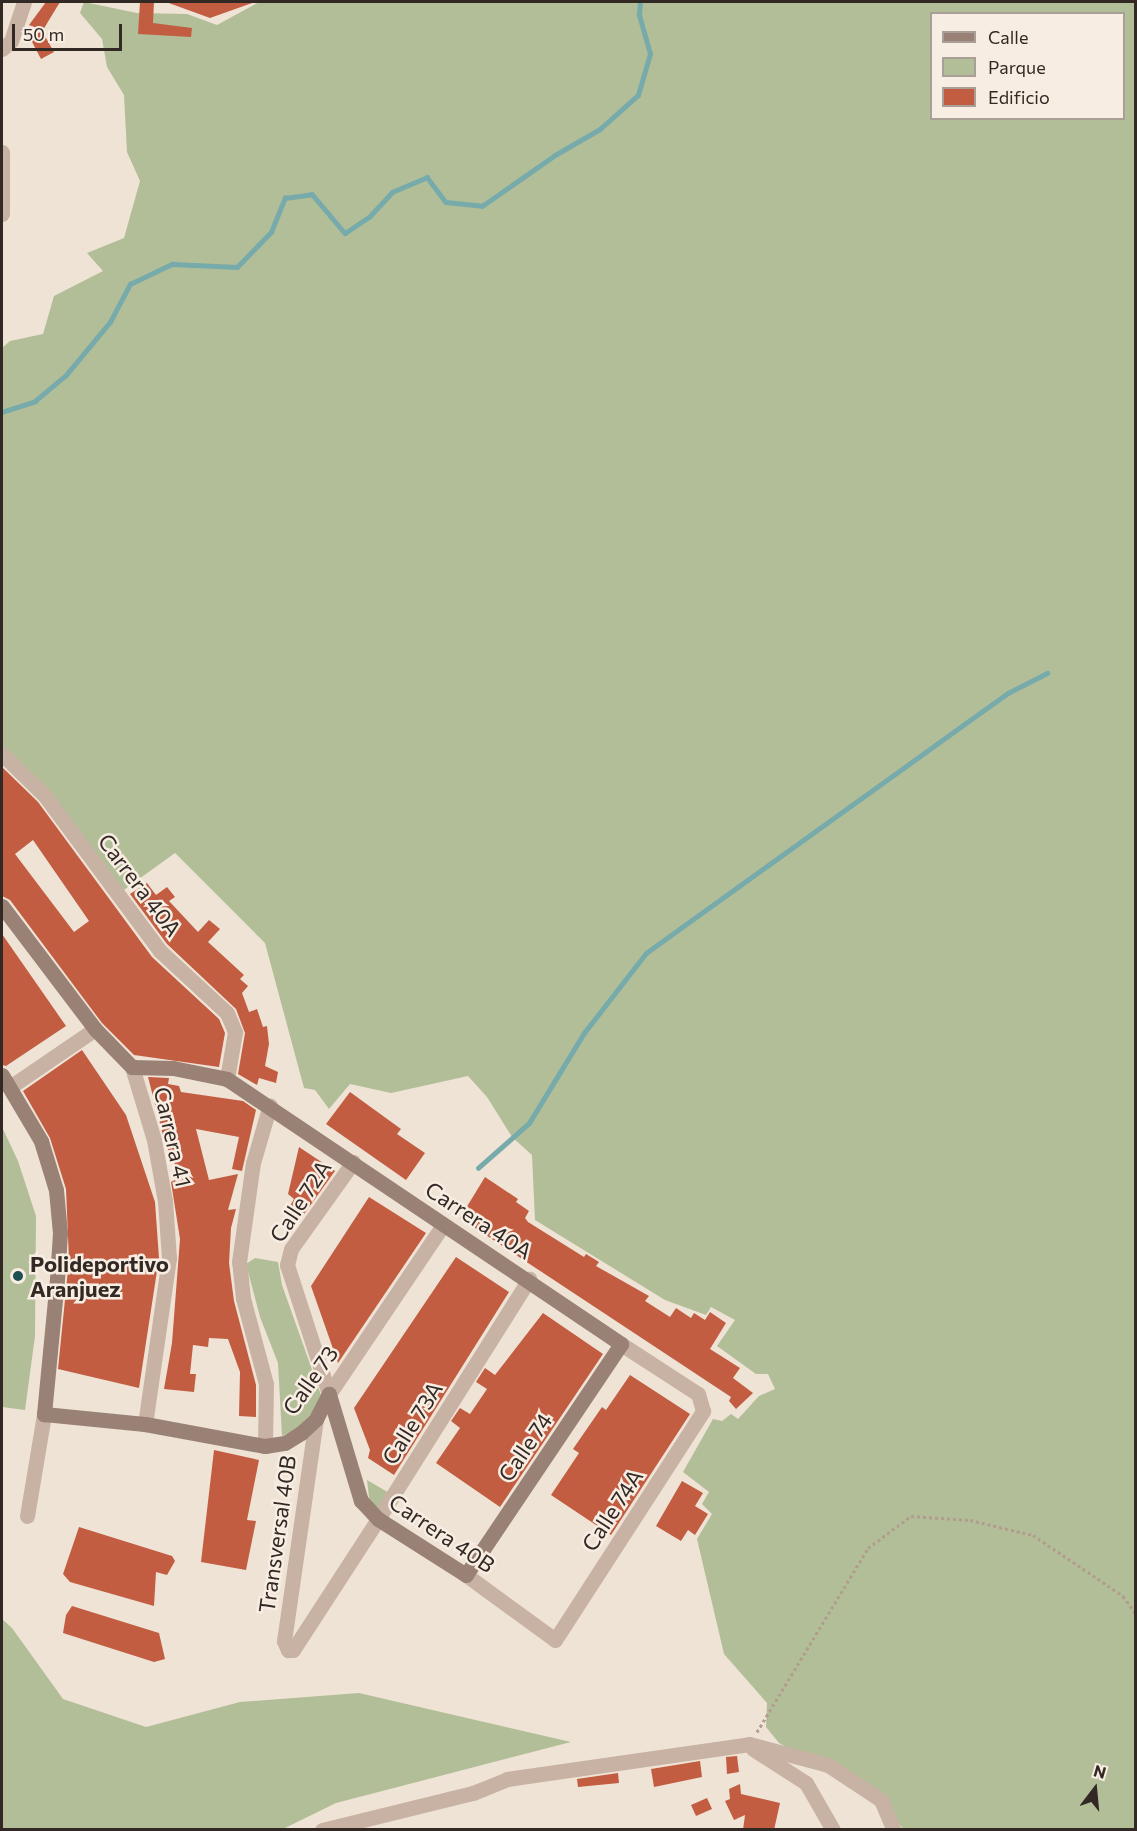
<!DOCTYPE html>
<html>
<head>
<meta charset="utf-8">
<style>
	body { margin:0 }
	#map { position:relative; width:1137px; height:1831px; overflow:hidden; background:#efe3d6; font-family:Commissioner,sans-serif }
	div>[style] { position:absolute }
	.green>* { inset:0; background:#b2be97 }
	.stream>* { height:4.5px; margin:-2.25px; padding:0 2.25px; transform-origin:2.25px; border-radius:2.25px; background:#77abab }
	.building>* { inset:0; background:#c25d42 }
	.path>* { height:3px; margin-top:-1.5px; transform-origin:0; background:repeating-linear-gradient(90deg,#b29c8e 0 3px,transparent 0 6px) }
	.street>* { height:15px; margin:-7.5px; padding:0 7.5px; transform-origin:7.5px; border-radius:7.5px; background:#c7b2a3 }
	.secondary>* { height:15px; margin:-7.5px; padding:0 7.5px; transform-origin:7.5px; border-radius:7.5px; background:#9a8175 }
	.dots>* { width:16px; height:16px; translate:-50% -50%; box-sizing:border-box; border:3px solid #f8ede2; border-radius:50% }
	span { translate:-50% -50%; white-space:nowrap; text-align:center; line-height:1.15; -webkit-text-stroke:5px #f8ede2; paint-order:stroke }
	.street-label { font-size:22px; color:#322925 }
	.poi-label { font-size:22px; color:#322925; font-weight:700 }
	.left { translate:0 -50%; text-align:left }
	.frame { position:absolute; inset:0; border:3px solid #322925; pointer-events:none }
	.legend { position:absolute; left:930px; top:12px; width:195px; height:108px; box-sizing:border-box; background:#f8ede2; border:2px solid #a99f96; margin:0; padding:8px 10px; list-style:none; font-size:18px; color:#322925 }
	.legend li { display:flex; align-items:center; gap:12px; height:30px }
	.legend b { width:30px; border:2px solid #a99f96 }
	.north { position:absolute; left:1065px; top:1759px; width:60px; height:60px; -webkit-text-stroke:4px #f8ede2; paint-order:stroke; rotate:16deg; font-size:16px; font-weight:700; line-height:24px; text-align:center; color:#322925 }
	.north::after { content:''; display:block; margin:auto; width:21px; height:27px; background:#322925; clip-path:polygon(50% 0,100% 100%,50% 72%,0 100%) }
	.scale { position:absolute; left:12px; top:24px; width:110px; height:27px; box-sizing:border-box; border:3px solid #322925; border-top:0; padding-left:8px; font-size:18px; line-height:21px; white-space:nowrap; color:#322925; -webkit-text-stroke:4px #f8ede2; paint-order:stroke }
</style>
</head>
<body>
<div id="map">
	<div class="green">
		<i style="clip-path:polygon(evenodd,84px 2px,137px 13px,187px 14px,217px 25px,259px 2px,1135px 2px,1135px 1829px,903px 1829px,883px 1802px,779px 1743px,766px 1727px,767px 1703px,724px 1654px,697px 1539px,712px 1514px,702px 1504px,709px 1492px,683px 1472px,713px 1419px,722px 1421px,731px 1414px,738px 1419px,759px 1396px,775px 1389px,768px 1374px,756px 1374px,717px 1346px,735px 1320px,711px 1307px,706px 1315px,665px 1300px,535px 1220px,532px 1155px,512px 1137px,487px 1097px,468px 1076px,391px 1093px,350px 1084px,329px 1109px,315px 1090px,304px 1088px,265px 943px,175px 853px,121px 892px,2px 745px,2px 348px,10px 341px,43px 334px,54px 296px,103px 271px,87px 253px,124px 238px,140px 181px,127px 152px,124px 95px,107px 67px,102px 39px,80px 13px,84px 2px,932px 14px,1124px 14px,1124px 118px,932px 118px,932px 14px)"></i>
		<i style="clip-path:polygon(2px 1127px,18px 1161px,36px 1216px,35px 1336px,25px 1410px,2px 1407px)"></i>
		<i style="clip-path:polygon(255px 1258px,278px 1262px,282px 1285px,321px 1395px,319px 1406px,295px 1430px,282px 1436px,278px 1363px,260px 1317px,246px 1264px)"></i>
		<i style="clip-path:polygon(367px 1480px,391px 1494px,377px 1512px,370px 1506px)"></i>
		<i style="clip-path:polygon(2px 1619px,12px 1628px,63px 1699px,146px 1727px,240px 1702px,359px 1693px,571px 1742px,336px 1803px,283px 1829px,2px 1829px)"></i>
	</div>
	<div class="stream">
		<i style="left:2px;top:412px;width:35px;rotate:-18deg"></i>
		<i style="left:35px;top:401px;width:40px;rotate:-40deg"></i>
		<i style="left:66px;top:375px;width:69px;rotate:-50.3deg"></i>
		<i style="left:110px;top:322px;width:43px;rotate:-62.2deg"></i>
		<i style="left:130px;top:284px;width:47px;rotate:-25.5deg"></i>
		<i style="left:172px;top:264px;width:65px;rotate:2.6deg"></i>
		<i style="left:237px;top:267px;width:49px;rotate:-45.8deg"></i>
		<i style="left:271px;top:232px;width:37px;rotate:-68deg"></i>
		<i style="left:285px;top:198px;width:27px;rotate:-8deg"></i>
		<i style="left:312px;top:194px;width:51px;rotate:49.8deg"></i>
		<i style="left:345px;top:233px;width:29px;rotate:-34deg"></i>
		<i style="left:369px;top:217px;width:34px;rotate:-47deg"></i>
		<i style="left:392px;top:192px;width:38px;rotate:-23deg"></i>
		<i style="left:427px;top:177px;width:31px;rotate:53deg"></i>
		<i style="left:446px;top:202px;width:36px;rotate:6deg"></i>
		<i style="left:482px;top:206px;width:89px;rotate:-34.9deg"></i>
		<i style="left:555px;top:155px;width:52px;rotate:-30deg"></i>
		<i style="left:600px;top:129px;width:51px;rotate:-41.8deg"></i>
		<i style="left:638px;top:95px;width:43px;rotate:-73.7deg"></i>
		<i style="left:650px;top:54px;width:41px;rotate:-105.8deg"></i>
		<i style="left:639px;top:15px;width:13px;rotate:-86deg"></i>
		<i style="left:478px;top:1168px;width:68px;rotate:-41.4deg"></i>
		<i style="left:529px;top:1123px;width:105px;rotate:-58.6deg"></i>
		<i style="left:584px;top:1033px;width:101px;rotate:-52.2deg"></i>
		<i style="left:646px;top:953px;width:390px;rotate:-35.7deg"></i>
		<i style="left:963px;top:725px;width:55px;rotate:-35.4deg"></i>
		<i style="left:1008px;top:693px;width:44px;rotate:-27.1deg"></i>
	</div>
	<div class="building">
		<i style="clip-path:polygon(46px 2px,60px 2px,43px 30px,29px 25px)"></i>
		<i style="clip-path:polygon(140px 2px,154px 2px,153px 23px,192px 28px,191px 37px,138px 34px)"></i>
		<i style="clip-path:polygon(166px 2px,255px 2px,210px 18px)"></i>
		<i style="clip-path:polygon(42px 31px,54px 52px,41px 59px,30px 38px)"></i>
		<i style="clip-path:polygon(evenodd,2px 767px,38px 802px,152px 957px,219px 1019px,225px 1033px,219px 1067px,134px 1055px,102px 1023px,10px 900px,2px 896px,2px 767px,33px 840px,89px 921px,74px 932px,15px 854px,33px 840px)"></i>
		<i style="clip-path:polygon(147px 883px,156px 895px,167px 887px,175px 897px,169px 901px,198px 932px,209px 920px,220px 929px,208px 942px,244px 975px,240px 979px,248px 986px,242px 993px,249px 1012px,257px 1009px,263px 1027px,267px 1026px,269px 1044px,265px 1066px,278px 1072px,276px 1083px,259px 1078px,257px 1085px,238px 1074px,245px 1033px,236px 1009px,167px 944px,130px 894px)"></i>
		<i style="clip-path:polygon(2px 934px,66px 1026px,6px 1066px,2px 1065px)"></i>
		<i style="clip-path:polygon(82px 1050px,126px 1115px,155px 1202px,159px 1258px,139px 1388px,58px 1369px,69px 1260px,66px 1189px,50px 1138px,23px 1091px)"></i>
		<i style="clip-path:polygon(148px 1077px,169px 1078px,168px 1084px,179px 1086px,181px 1092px,243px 1101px,256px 1110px,242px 1171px,232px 1169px,239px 1137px,196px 1129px,209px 1180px,238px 1174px,228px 1210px,236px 1209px,231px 1228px,229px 1263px,234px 1301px,256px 1385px,256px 1417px,239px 1416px,240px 1372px,228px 1339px,209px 1338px,208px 1347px,193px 1345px,190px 1374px,196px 1374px,194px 1392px,164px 1389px,172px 1343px,180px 1239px,171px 1182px,181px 1177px,165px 1143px)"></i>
		<i style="clip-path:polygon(350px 1092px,401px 1129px,397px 1134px,425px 1153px,406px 1180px,326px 1124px)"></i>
		<i style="clip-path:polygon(299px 1147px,335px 1171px,297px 1224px,286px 1213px,294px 1199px,288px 1194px)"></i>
		<i style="clip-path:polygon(485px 1177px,518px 1199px,516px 1202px,529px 1211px,525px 1218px,528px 1222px,584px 1257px,586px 1254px,599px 1262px,596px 1266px,649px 1296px,645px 1301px,670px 1317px,676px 1308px,691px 1318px,694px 1313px,705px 1320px,710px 1312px,726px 1323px,710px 1349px,740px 1368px,733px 1378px,753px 1393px,736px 1409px,729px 1401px,731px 1397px,460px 1218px)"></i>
		<i style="clip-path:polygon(369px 1197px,426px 1233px,338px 1363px,311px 1286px)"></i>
		<i style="clip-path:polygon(456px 1257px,509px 1292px,394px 1475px,368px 1458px,370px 1450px,354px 1408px)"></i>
		<i style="clip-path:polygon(543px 1313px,603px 1354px,500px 1507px,436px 1463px,460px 1428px,451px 1421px,460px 1408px,470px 1414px,487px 1389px,476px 1382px,485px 1368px,495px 1375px)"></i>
		<i style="clip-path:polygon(630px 1375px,690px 1414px,611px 1535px,551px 1495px,579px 1453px,573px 1449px,602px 1407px,606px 1410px)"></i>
		<i style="clip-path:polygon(214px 1450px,259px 1460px,247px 1520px,256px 1521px,246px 1570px,201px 1562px)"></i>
		<i style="clip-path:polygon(682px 1481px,703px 1493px,695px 1506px,708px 1514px,695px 1535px,688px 1530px,681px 1541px,656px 1526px)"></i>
		<i style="clip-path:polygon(79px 1527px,172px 1556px,175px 1561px,167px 1575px,156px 1572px,154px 1606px,70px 1582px,63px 1574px)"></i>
		<i style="clip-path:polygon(72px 1606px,159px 1633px,165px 1659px,154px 1662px,63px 1633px,66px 1615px)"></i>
		<i style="clip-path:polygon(737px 1756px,739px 1772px,727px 1774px,726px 1757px)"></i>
		<i style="clip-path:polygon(700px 1761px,702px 1777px,654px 1787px,651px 1769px)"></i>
		<i style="clip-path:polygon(618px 1773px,619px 1783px,578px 1787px,577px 1779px)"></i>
		<i style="clip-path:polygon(740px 1784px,741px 1794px,780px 1803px,774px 1830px,743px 1830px,745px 1815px,734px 1820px,725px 1801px,730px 1799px,729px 1789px)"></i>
		<i style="clip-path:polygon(707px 1798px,712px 1809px,696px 1816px,691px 1805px)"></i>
	</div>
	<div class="path">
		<i style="left:757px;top:1732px;width:215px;rotate:-58.9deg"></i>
		<i style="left:868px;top:1548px;width:54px;rotate:-36.7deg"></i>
		<i style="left:911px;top:1516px;width:59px;rotate:3.9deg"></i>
		<i style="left:970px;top:1520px;width:65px;rotate:13.4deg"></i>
		<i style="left:1033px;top:1535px;width:109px;rotate:34.1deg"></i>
		<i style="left:1123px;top:1596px;width:22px;rotate:54deg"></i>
	</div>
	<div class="street">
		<i style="left:2px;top:49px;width:12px;rotate:-42deg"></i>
		<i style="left:11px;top:41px;width:41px;rotate:-71.6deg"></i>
		<i style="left:2px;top:152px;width:62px;rotate:90deg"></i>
		<i style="left:2px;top:754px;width:60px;rotate:44.3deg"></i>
		<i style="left:45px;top:796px;width:193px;rotate:53.4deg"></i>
		<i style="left:160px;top:951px;width:91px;rotate:42.8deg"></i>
		<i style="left:227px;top:1013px;width:21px;rotate:67deg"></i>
		<i style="left:235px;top:1032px;width:48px;rotate:99.7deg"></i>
		<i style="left:132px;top:1067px;width:76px;rotate:73.2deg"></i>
		<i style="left:154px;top:1140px;width:62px;rotate:79.8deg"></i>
		<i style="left:165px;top:1201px;width:57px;rotate:86deg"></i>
		<i style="left:169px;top:1258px;width:168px;rotate:98.2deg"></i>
		<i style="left:10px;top:1087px;width:103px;rotate:-34.3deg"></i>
		<i style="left:329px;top:1394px;width:136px;rotate:-108deg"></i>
		<i style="left:287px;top:1265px;width:16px;rotate:-76deg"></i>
		<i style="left:291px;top:1249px;width:107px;rotate:-54.5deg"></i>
		<i style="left:329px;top:1394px;width:204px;rotate:-56deg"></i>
		<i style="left:316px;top:1419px;width:224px;rotate:98.2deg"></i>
		<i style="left:284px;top:1641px;width:10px;rotate:66deg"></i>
		<i style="left:288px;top:1650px;width:5px"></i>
		<i style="left:293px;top:1650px;width:156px;rotate:-57deg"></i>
		<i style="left:378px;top:1519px;width:284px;rotate:-57.8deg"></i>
		<i style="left:265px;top:1446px;width:62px;rotate:-89.1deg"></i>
		<i style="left:266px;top:1384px;width:89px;rotate:-105deg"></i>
		<i style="left:243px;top:1298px;width:36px;rotate:-96deg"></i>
		<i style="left:239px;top:1262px;width:100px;rotate:-82deg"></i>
		<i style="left:253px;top:1163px;width:60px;rotate:-73.7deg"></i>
		<i style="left:27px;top:1516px;width:103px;rotate:-80.5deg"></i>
		<i style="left:466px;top:1575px;width:110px;rotate:36.1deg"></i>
		<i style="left:555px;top:1640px;width:273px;rotate:-57.1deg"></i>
		<i style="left:703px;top:1411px;width:18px;rotate:-106deg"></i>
		<i style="left:698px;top:1394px;width:92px;rotate:-147deg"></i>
		<i style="left:753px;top:1749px;width:63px;rotate:32.7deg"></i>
		<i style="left:806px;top:1783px;width:54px;rotate:60.1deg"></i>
		<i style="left:322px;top:1830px;width:155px;rotate:-13.8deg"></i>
		<i style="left:473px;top:1793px;width:37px;rotate:-22deg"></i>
		<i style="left:507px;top:1779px;width:245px;rotate:-8.2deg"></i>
		<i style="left:749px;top:1744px;width:82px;rotate:14.9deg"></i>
		<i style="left:828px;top:1765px;width:64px;rotate:33.4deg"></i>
		<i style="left:881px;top:1800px;width:33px;rotate:67deg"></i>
	</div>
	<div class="secondary">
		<i style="left:2px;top:906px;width:154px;rotate:52.9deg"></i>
		<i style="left:95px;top:1029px;width:53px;rotate:45.8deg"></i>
		<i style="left:132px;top:1067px;width:41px;rotate:1.4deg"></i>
		<i style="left:173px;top:1068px;width:55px;rotate:11.5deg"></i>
		<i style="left:227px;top:1079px;width:475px;rotate:33.9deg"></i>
		<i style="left:621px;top:1344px;width:278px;rotate:123.9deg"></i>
		<i style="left:466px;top:1575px;width:104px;rotate:-147.5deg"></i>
		<i style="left:378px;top:1519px;width:25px;rotate:-133deg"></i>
		<i style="left:361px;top:1501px;width:112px;rotate:-106.7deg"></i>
		<i style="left:2px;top:1075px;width:77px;rotate:59.4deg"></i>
		<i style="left:41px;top:1141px;width:51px;rotate:73deg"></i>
		<i style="left:56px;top:1190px;width:43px;rotate:84.7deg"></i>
		<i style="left:60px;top:1233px;width:46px;rotate:93.7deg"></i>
		<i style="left:57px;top:1279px;width:136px;rotate:95.5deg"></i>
		<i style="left:44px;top:1414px;width:101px;rotate:5.7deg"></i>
		<i style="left:145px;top:1424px;width:122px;rotate:10.4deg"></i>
		<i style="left:265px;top:1446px;width:20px;rotate:-9deg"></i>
		<i style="left:285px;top:1443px;width:19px;rotate:-32deg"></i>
		<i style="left:301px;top:1433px;width:21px;rotate:-43deg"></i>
		<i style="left:316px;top:1419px;width:28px;rotate:-63deg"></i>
	</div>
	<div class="dots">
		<i style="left:18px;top:1276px;background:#1c5052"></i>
	</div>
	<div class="street-label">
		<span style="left:140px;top:885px;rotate:53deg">Carrera 40A</span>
		<span style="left:173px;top:1137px;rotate:77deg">Carrera 41</span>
		<span style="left:300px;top:1201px;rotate:-57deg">Calle 72A</span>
		<span style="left:479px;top:1220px;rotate:33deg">Carrera 40A</span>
		<span style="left:310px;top:1380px;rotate:-55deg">Calle 73</span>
		<span style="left:412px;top:1423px;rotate:-58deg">Calle 73A</span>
		<span style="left:525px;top:1447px;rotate:-56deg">Calle 74</span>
		<span style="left:612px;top:1510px;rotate:-57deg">Calle 74A</span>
		<span style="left:442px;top:1533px;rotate:34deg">Carrera 40B</span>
		<span style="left:277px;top:1534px;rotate:-82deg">Transversal 40B</span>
	</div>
	<div class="poi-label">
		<span class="left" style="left:30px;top:1276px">Polideportivo<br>Aranjuez</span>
	</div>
	<div class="frame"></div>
	<ul class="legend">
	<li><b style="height:8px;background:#9a8175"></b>Calle</li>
	<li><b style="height:16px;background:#b2be97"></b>Parque</li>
	<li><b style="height:16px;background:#c25d42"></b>Edificio</li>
	</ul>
	<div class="north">N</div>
	<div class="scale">50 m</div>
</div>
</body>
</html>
